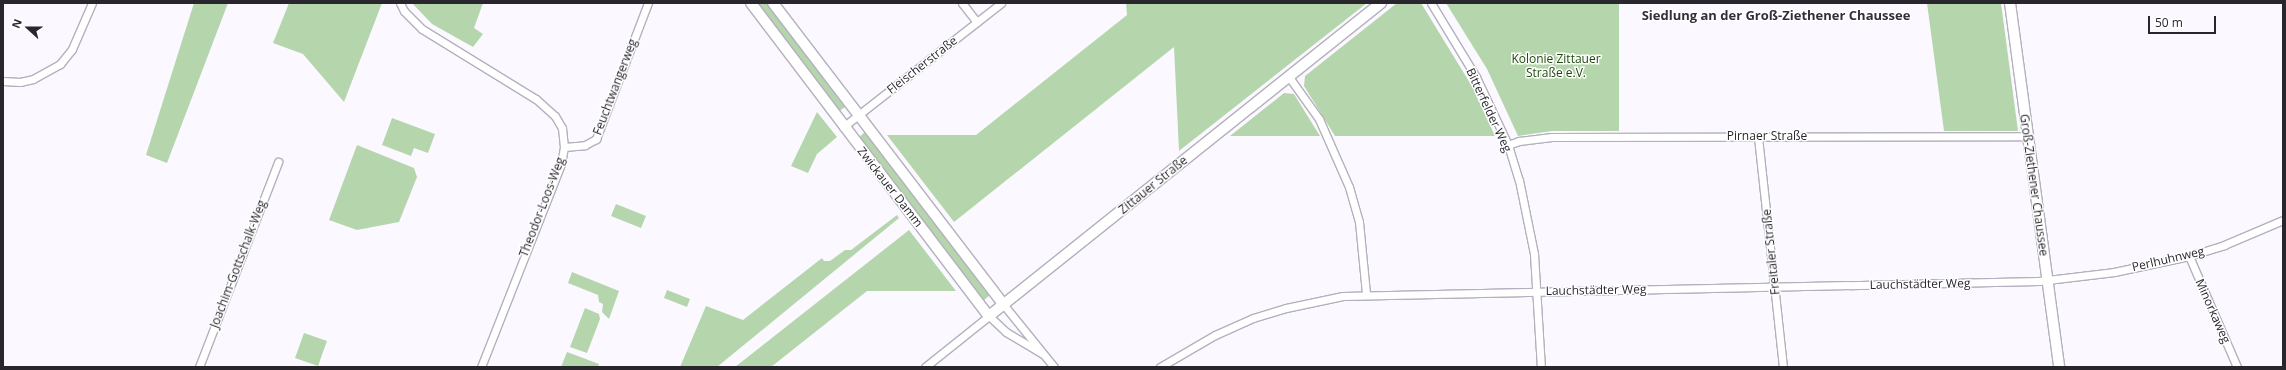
<!DOCTYPE html>
<html>
<head>
<meta charset="utf-8">
<style>
	body { margin:0 }
	#map { position:relative; width:2286px; height:370px; overflow:hidden; background:#fbf9ff; font-family:"Open Sans",sans-serif }
	div>[style] { position:absolute }
	.green>* { inset:0; background:#b5d6ac }
	.roads { filter:drop-shadow(1px 0 #b4b0be) drop-shadow(-1px 0 #b4b0be) drop-shadow(0 1px #b4b0be) drop-shadow(0 -1px #b4b0be) }
	.street>* { height:7px; margin:-3.5px; padding:0 3.5px; transform-origin:3.5px; border-radius:3.5px; background:#fff }
	.secondary>* { height:10px; margin:-5px; padding:0 5px; transform-origin:5px; border-radius:5px; background:#fff }
	span { translate:-50% -50%; white-space:nowrap; text-align:center; line-height:1.15; -webkit-text-stroke:3px #fff; paint-order:stroke }
	.park-label { font-size:12px; color:#1c480b }
	.street-label { font-size:12px; color:#29272d }
	.neighbourhood-label { font-size:13px; color:#332f3a; font-weight:700 }
	.frame { position:absolute; inset:0; border:4px solid #29272d; pointer-events:none }
	.north { position:absolute; left:8px; top:8px; width:40px; height:40px; -webkit-text-stroke:3px #fff; paint-order:stroke; rotate:291deg; font-size:11px; font-weight:700; line-height:16px; text-align:center; color:#29272d }
	.north::after { content:''; display:block; margin:auto; width:14px; height:18px; background:#29272d; clip-path:polygon(50% 0,100% 100%,50% 72%,0 100%) }
	.scale { position:absolute; left:2148px; top:16px; width:68px; height:18px; box-sizing:border-box; border:2px solid #29272d; border-top:0; padding-left:5px; font-size:12px; line-height:14px; white-space:nowrap; color:#29272d; -webkit-text-stroke:3px #fff; paint-order:stroke }
</style>
</head>
<body>
<div id="map">
	<div class="green">
		<i style="clip-path:polygon(194px 3px,228px 3px,167px 163px,146px 155px)"></i>
		<i style="clip-path:polygon(289px 3px,382px 3px,344px 102px,303px 54px,273px 43px)"></i>
		<i style="clip-path:polygon(412px 3px,483px 3px,474px 28px,483px 34px,473px 47px,432px 24px)"></i>
		<i style="clip-path:polygon(755px 3px,767px 3px,845px 107px,838px 112px)"></i>
		<i style="clip-path:polygon(1126px 3px,1367px 3px,1179px 151px,1174px 47px,954px 222px,887px 135px,976px 135px,1127px 15px)"></i>
		<i style="clip-path:polygon(1397px 3px,1421px 3px,1473px 88px,1495px 136px,1335px 136px,1304px 86px,1305px 76px)"></i>
		<i style="clip-path:polygon(1446px 3px,1619px 3px,1619px 131px,1552px 131px,1518px 136px,1487px 69px)"></i>
		<i style="clip-path:polygon(1927px 3px,2001px 3px,2018px 131px,1944px 131px)"></i>
		<i style="clip-path:polygon(1284px 93px,1294px 94px,1320px 136px,1230px 136px)"></i>
		<i style="clip-path:polygon(817px 112px,837px 137px,817px 154px,808px 173px,791px 166px)"></i>
		<i style="clip-path:polygon(392px 118px,435px 134px,428px 153px,414px 148px,411px 156px,382px 145px)"></i>
		<i style="clip-path:polygon(865px 132px,990px 295px,983px 301px,858px 138px)"></i>
		<i style="clip-path:polygon(357px 145px,414px 168px,417px 177px,399px 222px,357px 230px,329px 220px)"></i>
		<i style="clip-path:polygon(616px 204px,646px 216px,641px 228px,611px 216px)"></i>
		<i style="clip-path:polygon(897px 215px,899px 218px,717px 367px,680px 367px,706px 306px,743px 320px,822px 258px,824px 261px,830px 261px,845px 250px,851px 250px)"></i>
		<i style="clip-path:polygon(909px 230px,956px 291px,867px 291px,771px 367px,735px 367px)"></i>
		<i style="clip-path:polygon(572px 272px,619px 291px,609px 319px,602px 312px,603px 304px,599px 302px,598px 295px,568px 283px)"></i>
		<i style="clip-path:polygon(667px 290px,690px 299px,687px 307px,664px 298px)"></i>
		<i style="clip-path:polygon(585px 308px,599px 314px,600px 319px,587px 353px,570px 347px)"></i>
		<i style="clip-path:polygon(304px 333px,327px 341px,318px 366px,295px 358px)"></i>
		<i style="clip-path:polygon(567px 352px,599px 364px,598px 367px,561px 367px)"></i>
	</div>
	<div class="roads">
		<div class="street">
			<i style="left:400px;top:3px;width:9px;rotate:63deg"></i>
			<i style="left:404px;top:11px;width:25px;rotate:45deg"></i>
			<i style="left:422px;top:29px;width:134px;rotate:31.6deg"></i>
			<i style="left:536px;top:99px;width:25px;rotate:42deg"></i>
			<i style="left:555px;top:116px;width:14px;rotate:60deg"></i>
			<i style="left:562px;top:128px;width:19px;rotate:84deg"></i>
			<i style="left:564px;top:147px;width:17px;rotate:100deg"></i>
			<i style="left:561px;top:164px;width:218px;rotate:111.5deg"></i>
			<i style="left:962px;top:3px;width:24px;rotate:52deg"></i>
			<i style="left:1431px;top:3px;width:87px;rotate:58.7deg"></i>
			<i style="left:1476px;top:77px;width:75px;rotate:64.8deg"></i>
			<i style="left:1508px;top:145px;width:37px;rotate:73deg"></i>
			<i style="left:1519px;top:180px;width:76px;rotate:78.5deg"></i>
			<i style="left:1534px;top:254px;width:113px;rotate:86.5deg"></i>
			<i style="left:1289px;top:77px;width:52px;rotate:54.5deg"></i>
			<i style="left:1319px;top:119px;width:74px;rotate:66.2deg"></i>
			<i style="left:1349px;top:187px;width:36px;rotate:74deg"></i>
			<i style="left:1359px;top:222px;width:71px;rotate:84.4deg"></i>
			<i style="left:3px;top:81px;width:17px;rotate:3deg"></i>
			<i style="left:20px;top:82px;width:13px;rotate:-13deg"></i>
			<i style="left:33px;top:79px;width:31px;rotate:-29deg"></i>
			<i style="left:60px;top:64px;width:19px;rotate:-51deg"></i>
			<i style="left:72px;top:49px;width:50px;rotate:-66.5deg"></i>
			<i style="left:843px;top:127px;width:201px;rotate:-38.1deg"></i>
			<i style="left:1758px;top:137px;width:231px;rotate:83.8deg"></i>
			<i style="left:1508px;top:145px;width:12px;rotate:-20deg"></i>
			<i style="left:1519px;top:141px;width:33px;rotate:-7deg"></i>
			<i style="left:1552px;top:137px;width:476px;rotate:-0.1deg"></i>
			<i style="left:564px;top:147px;width:21px;rotate:-5deg"></i>
			<i style="left:585px;top:145px;width:13px;rotate:-29deg"></i>
			<i style="left:596px;top:139px;width:146px;rotate:-69.1deg"></i>
			<i style="left:2189px;top:256px;width:121px;rotate:66.6deg"></i>
			<i style="left:1003px;top:304px;width:81px;rotate:51deg"></i>
			<i style="left:199px;top:367px;width:220px;rotate:-68.9deg"></i>
			<i style="left:925px;top:367px;width:82px;rotate:-38.6deg"></i>
			<i style="left:989px;top:316px;width:23px;rotate:43deg"></i>
			<i style="left:1006px;top:332px;width:43px;rotate:30.7deg"></i>
			<i style="left:1160px;top:367px;width:64px;rotate:-30.2deg"></i>
			<i style="left:1215px;top:335px;width:42px;rotate:-24.1deg"></i>
			<i style="left:1253px;top:318px;width:34px;rotate:-17deg"></i>
			<i style="left:1286px;top:308px;width:58px;rotate:-11.9deg"></i>
			<i style="left:1343px;top:296px;width:696px;rotate:-1.23deg"></i>
			<i style="left:2039px;top:281px;width:76px;rotate:-6.8deg"></i>
			<i style="left:2114px;top:272px;width:77px;rotate:-12deg"></i>
			<i style="left:2189px;top:256px;width:37px;rotate:-17deg"></i>
			<i style="left:2224px;top:245px;width:64px;rotate:-23deg"></i>
		</div>
		<div class="secondary">
			<i style="left:751px;top:3px;width:393px;rotate:52.8deg"></i>
			<i style="left:989px;top:316px;width:502px;rotate:-38.61deg"></i>
			<i style="left:773px;top:3px;width:379px;rotate:52.6deg"></i>
			<i style="left:2010px;top:3px;width:367px;rotate:82.3deg"></i>
		</div>
	</div>
	<div class="park-label">
		<span style="left:1556px;top:66px">Kolonie Zittauer<br>Straße e.V.</span>
	</div>
	<div class="street-label">
		<span style="left:922px;top:65px;rotate:-38deg">Fleischerstraße</span>
		<span style="left:615px;top:87px;rotate:-69deg">Feuchtwangerweg</span>
		<span style="left:1489px;top:110px;rotate:65deg">Bitterfelder Weg</span>
		<span style="left:1767px;top:136px">Pirnaer Straße</span>
		<span style="left:1153px;top:185px;rotate:-39deg">Zittauer Straße</span>
		<span style="left:2034px;top:185px;rotate:82deg">Groß-Ziethener Chaussee</span>
		<span style="left:890px;top:187px;rotate:52deg">Zwickauer Damm</span>
		<span style="left:542px;top:207px;rotate:-69deg">Theodor-Loos-Weg</span>
		<span style="left:1771px;top:252px;rotate:-96deg">Freitaler Straße</span>
		<span style="left:2168px;top:259px;rotate:-13deg">Perlhuhnweg</span>
		<span style="left:238px;top:264px;rotate:-69deg">Joachim-Gottschalk-Weg</span>
		<span style="left:1920px;top:284px;rotate:-1deg">Lauchstädter Weg</span>
		<span style="left:1596px;top:290px;rotate:-1deg">Lauchstädter Weg</span>
		<span style="left:2213px;top:311px;rotate:66deg">Minorkaweg</span>
	</div>
	<div class="neighbourhood-label">
		<span style="left:1776px;top:15px">Siedlung an der Groß-Ziethener Chaussee</span>
	</div>
	<div class="frame"></div>
	<div class="north">N</div>
	<div class="scale">50 m</div>
</div>
</body>
</html>
